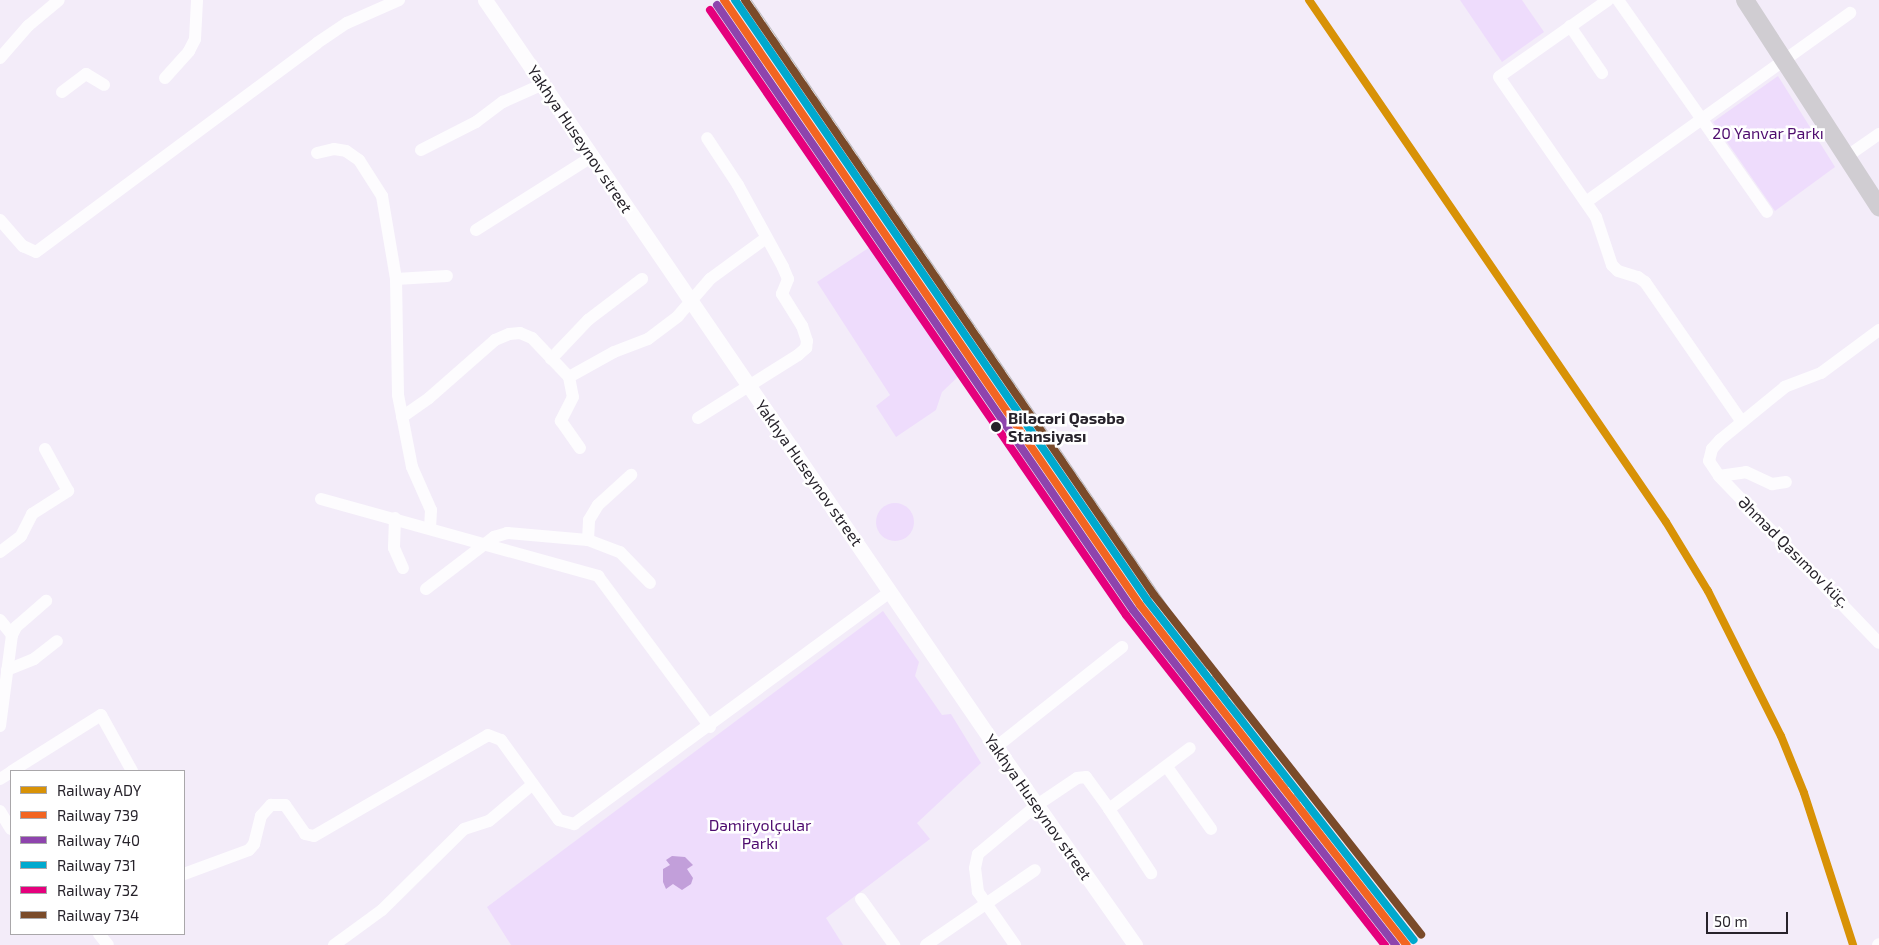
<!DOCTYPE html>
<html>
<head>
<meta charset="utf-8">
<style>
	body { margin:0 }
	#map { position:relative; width:1879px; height:945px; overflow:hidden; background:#f3ecf9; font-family:"Exo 2",sans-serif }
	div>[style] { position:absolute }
	.green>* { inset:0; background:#eedcfc }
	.round { border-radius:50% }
	.water>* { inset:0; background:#c29fda }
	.minor>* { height:12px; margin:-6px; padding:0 6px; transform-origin:6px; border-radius:6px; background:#fdfcfe }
	.tertiary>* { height:15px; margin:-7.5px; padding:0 7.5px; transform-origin:7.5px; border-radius:7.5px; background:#fdfcfe }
	.secondary>* { height:18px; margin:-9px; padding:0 9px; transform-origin:9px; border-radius:9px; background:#d0cdd2 }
	.rail>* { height:5px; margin-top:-2.5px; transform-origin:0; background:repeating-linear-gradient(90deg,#fff 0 9px,#bdbbbe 0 18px); box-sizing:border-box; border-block:1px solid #bdbbbe }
	.rail-1>* { height:8px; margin:-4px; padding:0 4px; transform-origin:4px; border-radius:4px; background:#d89206 }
	.rail-2>* { height:8px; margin:-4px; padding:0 4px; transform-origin:4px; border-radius:4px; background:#f26522 }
	.rail-3>* { height:8px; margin:-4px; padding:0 4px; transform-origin:4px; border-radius:4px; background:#8e44ad }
	.rail-4>* { height:8px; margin:-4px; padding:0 4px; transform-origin:4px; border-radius:4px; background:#00a9ce }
	.rail-5>* { height:8px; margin:-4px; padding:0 4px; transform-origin:4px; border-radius:4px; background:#e5007d }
	.rail-6>* { height:8px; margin:-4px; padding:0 4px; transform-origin:4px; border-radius:4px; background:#7a4b2a }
	.dots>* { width:14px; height:14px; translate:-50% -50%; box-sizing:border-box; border:2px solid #fff; border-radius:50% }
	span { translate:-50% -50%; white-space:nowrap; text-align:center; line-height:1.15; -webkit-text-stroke:5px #fff; paint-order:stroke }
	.park-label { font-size:16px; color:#4f0d6f }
	.street-label { font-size:16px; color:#27232b }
	.stop-label { font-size:16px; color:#27232b; font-weight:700 }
	.left { translate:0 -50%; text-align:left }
	.legend { position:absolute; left:10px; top:770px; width:175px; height:165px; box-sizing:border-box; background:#fff; border:1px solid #a9a7aa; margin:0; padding:6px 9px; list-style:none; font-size:15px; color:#27232b }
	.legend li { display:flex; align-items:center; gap:10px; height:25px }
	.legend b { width:25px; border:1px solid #a9a7aa }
	.scale { position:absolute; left:1706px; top:912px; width:82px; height:22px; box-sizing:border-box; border:2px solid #27232b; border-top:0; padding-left:6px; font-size:15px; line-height:18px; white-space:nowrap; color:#27232b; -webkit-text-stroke:4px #fff; paint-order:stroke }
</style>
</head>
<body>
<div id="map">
	<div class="green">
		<i style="clip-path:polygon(1460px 0,1522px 0,1544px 32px,1502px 62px)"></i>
		<i style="clip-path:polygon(1778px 76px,1835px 167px,1775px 211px,1713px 122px)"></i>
		<i style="clip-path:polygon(873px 245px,962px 373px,942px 392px,936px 410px,896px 437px,876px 406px,890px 395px,817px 282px)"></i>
		<i class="round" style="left:876px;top:503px;width:38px;height:38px"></i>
		<i style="clip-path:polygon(883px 611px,919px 662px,915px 676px,942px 715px,951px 714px,981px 763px,917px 823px,930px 839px,826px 918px,843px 945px,511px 945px,487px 907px)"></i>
	</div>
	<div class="water">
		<i style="clip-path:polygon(672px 856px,685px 857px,693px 865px,687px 869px,693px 878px,691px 884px,682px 890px,673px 884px,666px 889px,663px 882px,663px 869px,670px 865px,666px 860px)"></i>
	</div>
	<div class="minor">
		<i style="left:1608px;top:0;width:133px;rotate:144.8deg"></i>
		<i style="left:1499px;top:77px;width:170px;rotate:55.3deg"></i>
		<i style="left:1596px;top:217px;width:51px;rotate:71.6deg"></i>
		<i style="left:1612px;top:265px;width:8px;rotate:45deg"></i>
		<i style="left:1618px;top:271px;width:21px;rotate:17deg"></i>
		<i style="left:1638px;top:277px;width:9px;rotate:36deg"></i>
		<i style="left:1645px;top:282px;width:170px;rotate:55.3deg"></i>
		<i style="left:1618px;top:0;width:259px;rotate:54.9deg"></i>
		<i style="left:1570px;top:26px;width:57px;rotate:55.8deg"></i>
		<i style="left:0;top:58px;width:43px;rotate:-48.8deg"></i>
		<i style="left:28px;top:26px;width:40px;rotate:-40deg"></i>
		<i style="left:165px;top:78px;width:36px;rotate:-48deg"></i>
		<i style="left:189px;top:51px;width:13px;rotate:-63deg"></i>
		<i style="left:195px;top:39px;width:39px;rotate:-87deg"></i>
		<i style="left:62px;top:92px;width:30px;rotate:-37deg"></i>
		<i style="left:86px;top:74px;width:21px;rotate:31deg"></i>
		<i style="left:421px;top:150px;width:62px;rotate:-27deg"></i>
		<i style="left:476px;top:122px;width:34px;rotate:-37deg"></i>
		<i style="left:503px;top:102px;width:44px;rotate:-24.2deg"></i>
		<i style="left:317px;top:153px;width:17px;rotate:-13deg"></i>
		<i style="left:334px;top:149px;width:12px;rotate:9deg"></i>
		<i style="left:346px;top:151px;width:16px;rotate:35deg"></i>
		<i style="left:359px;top:160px;width:43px;rotate:57.4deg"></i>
		<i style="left:382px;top:196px;width:84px;rotate:80.4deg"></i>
		<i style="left:396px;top:279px;width:116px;rotate:89deg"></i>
		<i style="left:398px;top:395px;width:73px;rotate:79deg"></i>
		<i style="left:412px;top:467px;width:47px;rotate:66.2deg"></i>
		<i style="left:431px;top:510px;width:18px;rotate:93deg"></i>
		<i style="left:1846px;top:157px;width:40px;rotate:-34.9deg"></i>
		<i style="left:1586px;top:202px;width:325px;rotate:-35.6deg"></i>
		<i style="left:0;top:220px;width:35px;rotate:49deg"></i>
		<i style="left:23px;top:246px;width:14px;rotate:25deg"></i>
		<i style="left:36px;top:252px;width:350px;rotate:-36.6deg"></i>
		<i style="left:317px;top:43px;width:36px;rotate:-34deg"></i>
		<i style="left:347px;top:23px;width:57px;rotate:-23.9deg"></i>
		<i style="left:476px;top:230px;width:138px;rotate:-32.3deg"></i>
		<i style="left:396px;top:279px;width:51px;rotate:-3.4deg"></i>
		<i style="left:1879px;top:330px;width:72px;rotate:143.4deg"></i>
		<i style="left:1821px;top:373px;width:39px;rotate:159deg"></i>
		<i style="left:1785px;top:387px;width:84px;rotate:140.8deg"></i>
		<i style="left:1720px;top:440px;width:12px;rotate:132deg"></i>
		<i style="left:1712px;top:449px;width:12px;rotate:104deg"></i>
		<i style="left:1709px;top:461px;width:18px;rotate:56deg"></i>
		<i style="left:1719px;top:476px;width:231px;rotate:46.2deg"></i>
		<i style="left:551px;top:359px;width:54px;rotate:-46.5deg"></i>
		<i style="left:588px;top:320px;width:68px;rotate:-37.2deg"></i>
		<i style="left:569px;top:377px;width:20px;rotate:79deg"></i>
		<i style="left:573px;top:397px;width:27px;rotate:117deg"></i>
		<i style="left:561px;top:421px;width:33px;rotate:55deg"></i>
		<i style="left:402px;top:417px;width:33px;rotate:-35deg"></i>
		<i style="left:429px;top:398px;width:88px;rotate:-41.3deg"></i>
		<i style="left:495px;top:340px;width:15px;rotate:-23deg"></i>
		<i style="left:509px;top:334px;width:11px;rotate:-5deg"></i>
		<i style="left:520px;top:333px;width:13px;rotate:23deg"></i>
		<i style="left:532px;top:338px;width:54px;rotate:46.5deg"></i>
		<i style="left:569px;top:377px;width:51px;rotate:-29.1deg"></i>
		<i style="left:614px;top:352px;width:36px;rotate:-21deg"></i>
		<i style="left:648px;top:339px;width:38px;rotate:-37deg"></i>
		<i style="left:678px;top:316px;width:49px;rotate:-49.1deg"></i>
		<i style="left:710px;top:279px;width:69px;rotate:-36.2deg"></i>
		<i style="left:698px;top:418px;width:118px;rotate:-32.2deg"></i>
		<i style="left:798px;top:355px;width:11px;rotate:-41deg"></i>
		<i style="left:806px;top:348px;width:7px;rotate:-82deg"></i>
		<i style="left:807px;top:341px;width:16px;rotate:-108deg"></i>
		<i style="left:802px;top:326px;width:38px;rotate:-122deg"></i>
		<i style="left:782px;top:294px;width:16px;rotate:-68deg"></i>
		<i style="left:788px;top:279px;width:13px;rotate:-113deg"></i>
		<i style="left:783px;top:267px;width:94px;rotate:-118.8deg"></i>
		<i style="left:738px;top:185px;width:56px;rotate:-123.4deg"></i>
		<i style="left:1719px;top:476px;width:27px;rotate:-8deg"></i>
		<i style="left:1746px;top:472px;width:29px;rotate:25deg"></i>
		<i style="left:1772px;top:484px;width:14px;rotate:-8deg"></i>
		<i style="left:321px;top:499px;width:288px;rotate:15.5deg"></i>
		<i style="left:598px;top:576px;width:188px;rotate:53.4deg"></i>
		<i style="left:395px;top:518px;width:30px;rotate:92deg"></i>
		<i style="left:394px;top:548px;width:22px;rotate:66deg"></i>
		<i style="left:588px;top:540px;width:20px;rotate:-87deg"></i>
		<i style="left:589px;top:520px;width:17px;rotate:-59deg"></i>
		<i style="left:598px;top:505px;width:45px;rotate:-42.3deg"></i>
		<i style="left:0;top:552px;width:26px;rotate:-37deg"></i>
		<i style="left:21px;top:536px;width:25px;rotate:-63deg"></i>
		<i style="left:32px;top:514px;width:43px;rotate:-32.6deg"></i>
		<i style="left:68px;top:491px;width:48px;rotate:-118.7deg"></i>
		<i style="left:426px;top:589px;width:86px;rotate:-37.4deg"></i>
		<i style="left:494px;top:537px;width:14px;rotate:-17deg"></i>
		<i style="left:507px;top:533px;width:81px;rotate:4.9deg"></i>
		<i style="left:588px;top:540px;width:34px;rotate:21deg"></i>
		<i style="left:620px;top:552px;width:43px;rotate:45.9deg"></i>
		<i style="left:0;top:620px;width:19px;rotate:51deg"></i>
		<i style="left:7px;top:670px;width:29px;rotate:-22deg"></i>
		<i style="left:34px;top:659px;width:29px;rotate:-38deg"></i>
		<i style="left:0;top:726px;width:92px;rotate:-82.5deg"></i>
		<i style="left:12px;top:635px;width:9px;rotate:-63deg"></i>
		<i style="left:16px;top:627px;width:40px;rotate:-41deg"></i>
		<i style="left:996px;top:747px;width:161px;rotate:-38.4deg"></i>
		<i style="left:1167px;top:767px;width:76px;rotate:54.6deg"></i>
		<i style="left:12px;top:771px;width:105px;rotate:-32.2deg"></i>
		<i style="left:101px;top:715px;width:64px;rotate:61deg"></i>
		<i style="left:0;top:779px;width:13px;rotate:-32deg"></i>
		<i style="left:1109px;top:809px;width:77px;rotate:56.7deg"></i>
		<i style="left:0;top:811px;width:21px;rotate:59deg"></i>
		<i style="left:184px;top:874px;width:69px;rotate:-20.3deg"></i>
		<i style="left:249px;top:850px;width:8px;rotate:-50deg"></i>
		<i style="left:254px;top:844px;width:29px;rotate:-76deg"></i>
		<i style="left:261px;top:816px;width:15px;rotate:-48deg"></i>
		<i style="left:271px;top:805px;width:14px"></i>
		<i style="left:285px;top:805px;width:35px;rotate:55deg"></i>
		<i style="left:305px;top:834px;width:9px;rotate:13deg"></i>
		<i style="left:314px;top:836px;width:201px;rotate:-30.1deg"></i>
		<i style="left:488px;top:735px;width:14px;rotate:21deg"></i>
		<i style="left:501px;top:740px;width:99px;rotate:54.1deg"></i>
		<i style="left:559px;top:820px;width:16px;rotate:15deg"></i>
		<i style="left:574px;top:824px;width:393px;rotate:-36.3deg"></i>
		<i style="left:861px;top:899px;width:57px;rotate:54.3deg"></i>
		<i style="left:99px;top:934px;width:14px;rotate:51deg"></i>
		<i style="left:334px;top:945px;width:59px;rotate:-36.1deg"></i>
		<i style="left:382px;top:910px;width:115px;rotate:-44.6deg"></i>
		<i style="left:464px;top:829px;width:26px;rotate:-18deg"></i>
		<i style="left:489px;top:821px;width:57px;rotate:-40.1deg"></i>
		<i style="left:926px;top:945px;width:132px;rotate:-34.5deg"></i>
		<i style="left:1015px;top:945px;width:65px;rotate:-124.9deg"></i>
		<i style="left:978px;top:892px;width:24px;rotate:-97deg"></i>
		<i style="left:975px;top:868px;width:14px;rotate:-78deg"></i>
		<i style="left:978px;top:854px;width:77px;rotate:-39.7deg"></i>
		<i style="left:1037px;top:805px;width:48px;rotate:-34deg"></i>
		<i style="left:1077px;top:778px;width:9px;rotate:-6deg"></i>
		<i style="left:1086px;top:777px;width:39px;rotate:54deg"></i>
		<i style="left:1109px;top:809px;width:101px;rotate:-37deg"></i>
		<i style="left:1878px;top:945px;width:1px;rotate:-45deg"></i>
	</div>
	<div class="tertiary">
		<i style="left:485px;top:0;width:905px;rotate:55.63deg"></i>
		<i style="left:996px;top:747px;width:242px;rotate:54.9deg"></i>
	</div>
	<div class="secondary">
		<i style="left:1745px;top:0;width:247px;rotate:57.1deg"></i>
	</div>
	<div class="rail">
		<i style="left:749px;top:0;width:1046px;rotate:55.52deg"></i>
	</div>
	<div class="rail-1">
		<i style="left:1309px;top:0;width:632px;rotate:55.63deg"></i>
		<i style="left:1666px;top:522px;width:81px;rotate:58.7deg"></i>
		<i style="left:1708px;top:591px;width:162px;rotate:63.3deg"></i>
		<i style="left:1781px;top:736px;width:61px;rotate:68deg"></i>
		<i style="left:1804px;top:793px;width:160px;rotate:72.1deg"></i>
	</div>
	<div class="rail-2">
		<i style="left:724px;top:0;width:734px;rotate:55.49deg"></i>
		<i style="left:1140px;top:605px;width:432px;rotate:51.9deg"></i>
	</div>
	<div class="rail-3">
		<i style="left:717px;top:5px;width:734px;rotate:55.49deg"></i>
		<i style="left:1133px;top:610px;width:426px;rotate:51.9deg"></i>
	</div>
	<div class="rail-4">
		<i style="left:735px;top:0;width:728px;rotate:55.52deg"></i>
		<i style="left:1147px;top:600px;width:432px;rotate:51.9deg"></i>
	</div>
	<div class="rail-5">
		<i style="left:710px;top:10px;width:734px;rotate:55.49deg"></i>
		<i style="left:1126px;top:615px;width:420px;rotate:51.9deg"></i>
	</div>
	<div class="rail-6">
		<i style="left:745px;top:0;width:722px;rotate:55.5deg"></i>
		<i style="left:1154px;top:595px;width:432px;rotate:51.8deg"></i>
	</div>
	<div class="dots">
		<i style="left:996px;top:427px;background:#27232b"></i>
	</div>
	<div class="park-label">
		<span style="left:1768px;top:133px">20 Yanvar Parkı</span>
		<span style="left:760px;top:834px">Dəmiryolçular<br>Parkı</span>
	</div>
	<div class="street-label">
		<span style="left:580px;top:139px;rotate:56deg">Yakhya Huseynov street</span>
		<span style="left:809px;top:473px;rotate:55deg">Yakhya Huseynov street</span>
		<span style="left:1794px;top:552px;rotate:45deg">Əhməd Qasımov küç.</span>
		<span style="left:1038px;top:807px;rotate:55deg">Yakhya Huseynov street</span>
	</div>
	<div class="stop-label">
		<span class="left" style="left:1008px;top:427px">Biləcəri Qəsəbə<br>Stansiyası</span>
	</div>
	<ul class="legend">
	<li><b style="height:6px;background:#d89206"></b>Railway ADY</li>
	<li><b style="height:6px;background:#f26522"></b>Railway 739</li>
	<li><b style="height:6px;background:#8e44ad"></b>Railway 740</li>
	<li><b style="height:6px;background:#00a9ce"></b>Railway 731</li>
	<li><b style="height:6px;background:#e5007d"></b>Railway 732</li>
	<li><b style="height:6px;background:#7a4b2a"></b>Railway 734</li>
	</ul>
	<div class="scale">50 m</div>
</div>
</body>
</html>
